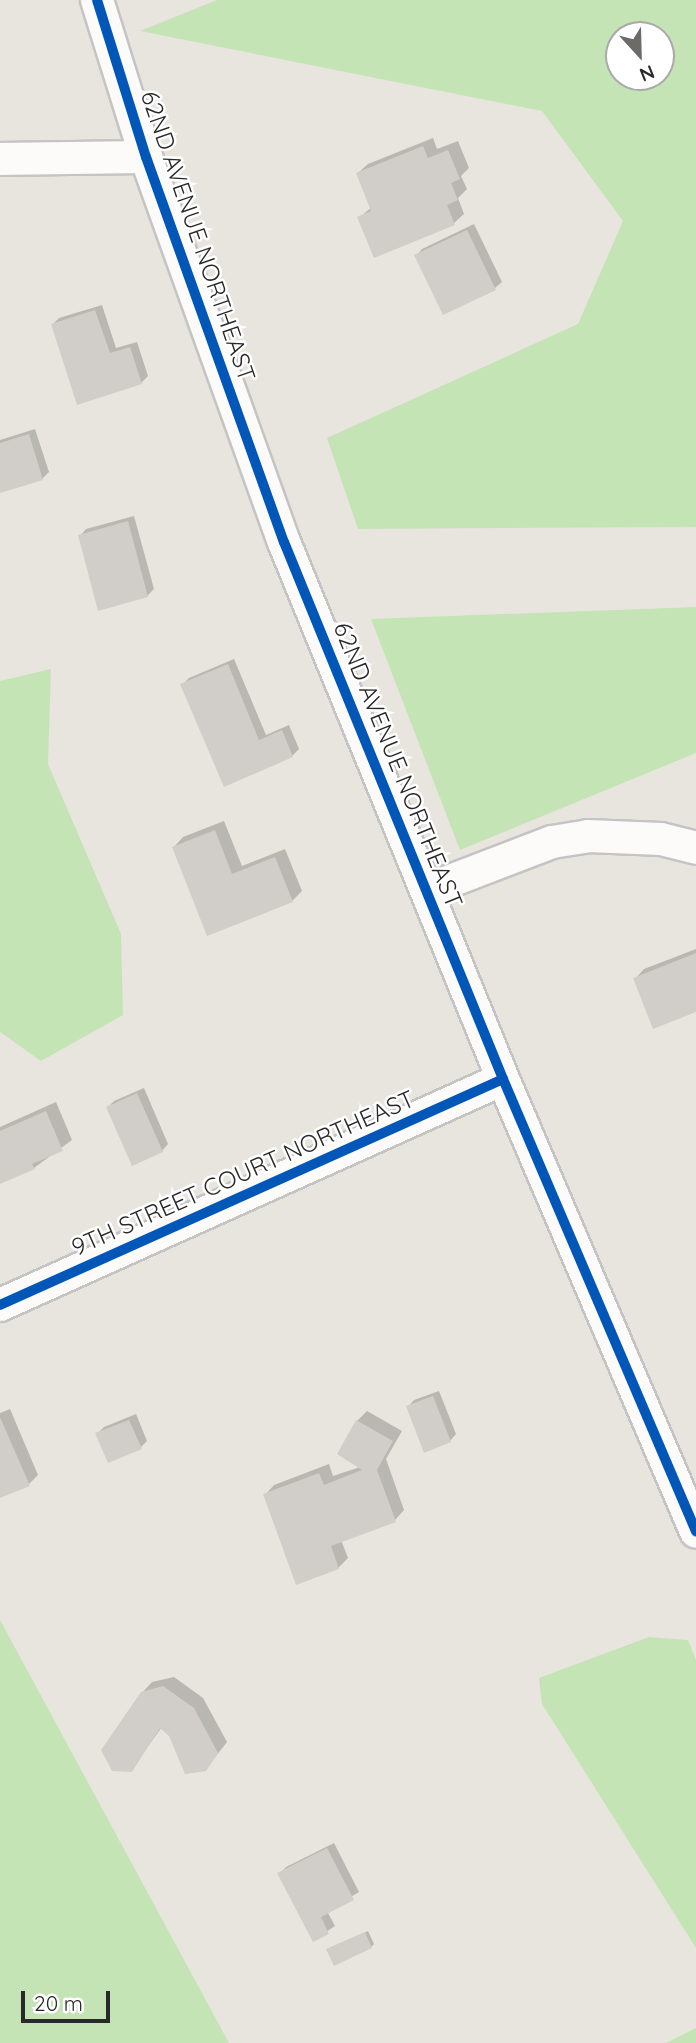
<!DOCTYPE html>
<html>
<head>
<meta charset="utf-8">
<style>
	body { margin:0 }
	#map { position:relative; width:696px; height:2043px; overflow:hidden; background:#e8e5de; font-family:Quicksand,sans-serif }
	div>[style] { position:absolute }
	.green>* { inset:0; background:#c5e4b6 }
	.shadow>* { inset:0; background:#0003 }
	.building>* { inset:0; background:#d1cec9 }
	.roads { filter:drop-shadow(2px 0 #c5c4c4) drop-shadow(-2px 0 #c5c4c4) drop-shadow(0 2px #c5c4c4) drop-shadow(0 -2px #c5c4c4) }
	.street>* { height:32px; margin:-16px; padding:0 16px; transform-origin:16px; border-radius:16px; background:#fcfbfa }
	.cycleway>* { height:10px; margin:-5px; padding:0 5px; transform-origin:5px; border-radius:5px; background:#0057b8 }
	span { translate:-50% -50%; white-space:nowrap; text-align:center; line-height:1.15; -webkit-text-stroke:5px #fff; paint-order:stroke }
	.street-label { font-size:24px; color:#292929 }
	.north { position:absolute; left:605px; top:21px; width:70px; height:70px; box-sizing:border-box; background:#fff; border:2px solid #a9a9a9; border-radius:50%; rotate:158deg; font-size:19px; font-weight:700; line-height:28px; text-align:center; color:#292929 }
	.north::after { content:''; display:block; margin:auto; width:24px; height:32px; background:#6c6b68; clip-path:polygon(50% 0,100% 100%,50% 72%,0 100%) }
	.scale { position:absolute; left:21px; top:1991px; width:89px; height:32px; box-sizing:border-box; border:4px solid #292929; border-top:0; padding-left:9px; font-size:21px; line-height:24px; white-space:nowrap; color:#292929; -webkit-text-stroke:5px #fff; paint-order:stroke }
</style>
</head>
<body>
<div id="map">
	<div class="green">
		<i style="clip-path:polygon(evenodd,217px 0,696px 0,696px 527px,358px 529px,327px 438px,578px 324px,623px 221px,542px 111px,140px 31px,217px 0,619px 35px,661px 35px,661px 77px,619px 77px,619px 35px)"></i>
		<i style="clip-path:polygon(696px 607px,696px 753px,460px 850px,371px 619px)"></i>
		<i style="clip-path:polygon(51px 669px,48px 764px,121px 934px,123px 1015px,41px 1061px,0 1032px,0 681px)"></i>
		<i style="clip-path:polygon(0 1620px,229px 2043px,0 2043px)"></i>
		<i style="clip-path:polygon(649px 1637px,688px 1640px,696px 1660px,696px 1948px,542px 1704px,539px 1678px)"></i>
		<i style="clip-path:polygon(696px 2028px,696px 2043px,666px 2043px)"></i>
	</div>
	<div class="shadow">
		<i style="clip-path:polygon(433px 138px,437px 149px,458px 141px,469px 168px,461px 176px,467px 189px,458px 198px,464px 214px,454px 223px,375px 255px,360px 217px,372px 207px,358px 173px,368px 164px)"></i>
		<i style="clip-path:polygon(474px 224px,502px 282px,495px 288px,416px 256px,422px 249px)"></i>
		<i style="clip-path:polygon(102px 305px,116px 348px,137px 342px,148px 376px,141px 383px,53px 324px,59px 318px)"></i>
		<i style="clip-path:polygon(35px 429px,49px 472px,42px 479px,0 492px,0 440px)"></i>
		<i style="clip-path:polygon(134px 516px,154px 589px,147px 596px,80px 536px,86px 529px)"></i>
		<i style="clip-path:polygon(234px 659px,266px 735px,289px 725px,299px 749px,292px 756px,225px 784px,182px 685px,189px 678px)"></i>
		<i style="clip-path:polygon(224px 821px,242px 866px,285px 849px,302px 891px,292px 901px,208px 934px,174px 847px,183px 837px)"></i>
		<i style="clip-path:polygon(696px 949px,696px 1010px,635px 979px,644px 969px)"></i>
		<i style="clip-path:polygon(144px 1088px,168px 1144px,162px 1151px,108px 1107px,114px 1101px)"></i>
		<i style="clip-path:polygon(56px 1102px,72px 1140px,34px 1168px,0 1182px,0 1127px)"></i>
		<i style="clip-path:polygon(439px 1391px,456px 1434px,450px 1441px,408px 1407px,414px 1400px)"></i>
		<i style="clip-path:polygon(10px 1409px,38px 1475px,29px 1484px,0 1497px,0 1413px)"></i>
		<i style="clip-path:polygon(367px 1411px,402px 1431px,386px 1459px,404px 1510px,395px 1520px,341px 1540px,348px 1558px,338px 1568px,265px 1495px,274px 1485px,329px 1464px,333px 1476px,360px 1467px,357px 1421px)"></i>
		<i style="clip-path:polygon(136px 1414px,147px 1441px,141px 1447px,97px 1434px,104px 1427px)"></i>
		<i style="clip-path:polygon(174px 1677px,203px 1698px,227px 1742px,205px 1770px,162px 1727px,131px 1770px,142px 1693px,152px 1682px)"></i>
		<i style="clip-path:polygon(334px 1843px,359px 1892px,327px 1911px,335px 1926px,314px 1940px,279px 1874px,286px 1867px)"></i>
		<i style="clip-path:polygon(368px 1931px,374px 1944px,371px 1947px,328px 1949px)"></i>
	</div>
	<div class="building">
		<i style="clip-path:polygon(423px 146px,428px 158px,448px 150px,460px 179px,451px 183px,458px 200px,447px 205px,455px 225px,374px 258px,357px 217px,371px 211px,356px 173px)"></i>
		<i style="clip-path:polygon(467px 230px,496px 290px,443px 315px,414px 255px)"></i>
		<i style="clip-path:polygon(95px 310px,110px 353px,130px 347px,142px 384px,77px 405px,51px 324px)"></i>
		<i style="clip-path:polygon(29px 434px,43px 480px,0 493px,0 443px)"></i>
		<i style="clip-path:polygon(128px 521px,148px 597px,98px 611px,78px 535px)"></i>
		<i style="clip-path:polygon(228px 664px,259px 740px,282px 730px,293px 757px,224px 787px,180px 684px)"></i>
		<i style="clip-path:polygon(215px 830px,232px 874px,275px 857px,293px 902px,207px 936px,172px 847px)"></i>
		<i style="clip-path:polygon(696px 953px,696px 1012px,653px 1029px,633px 978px)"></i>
		<i style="clip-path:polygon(137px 1093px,163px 1152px,132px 1166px,106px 1107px)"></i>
		<i style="clip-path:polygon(46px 1111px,63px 1151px,32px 1164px,35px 1169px,0 1184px,0 1131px)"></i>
		<i style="clip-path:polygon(433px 1396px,451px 1442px,424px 1453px,406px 1406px)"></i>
		<i style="clip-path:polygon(0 1417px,30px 1486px,0 1498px)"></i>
		<i style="clip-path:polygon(129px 1420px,142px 1449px,108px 1463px,95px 1433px)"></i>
		<i style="clip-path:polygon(356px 1420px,393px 1441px,377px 1470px,396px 1522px,331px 1546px,339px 1569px,296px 1585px,263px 1494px,319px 1473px,324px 1485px,362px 1470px,337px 1454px)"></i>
		<i style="clip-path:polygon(163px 1686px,194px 1708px,218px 1753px,206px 1771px,185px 1774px,169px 1736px,160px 1728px,132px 1772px,112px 1771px,101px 1750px,141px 1692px)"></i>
		<i style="clip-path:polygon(327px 1848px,354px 1900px,321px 1917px,329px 1934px,313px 1942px,277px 1873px)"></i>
		<i style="clip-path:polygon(365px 1932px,372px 1948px,334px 1966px,326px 1949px)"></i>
	</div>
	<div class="roads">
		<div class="street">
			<i style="left:97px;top:0;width:164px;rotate:72.7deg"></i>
			<i style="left:146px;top:157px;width:409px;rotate:70.3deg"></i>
			<i style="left:284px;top:542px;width:580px;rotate:67.81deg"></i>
			<i style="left:503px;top:1079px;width:492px;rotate:66.9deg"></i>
			<i style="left:0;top:159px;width:146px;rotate:-0.8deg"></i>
			<i style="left:427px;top:890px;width:134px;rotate:-21deg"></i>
			<i style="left:552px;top:842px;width:36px;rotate:-9deg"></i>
			<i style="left:588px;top:836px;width:73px;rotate:2.4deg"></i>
			<i style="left:661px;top:839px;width:36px;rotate:14deg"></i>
			<i style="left:0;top:1305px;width:551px;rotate:-24.19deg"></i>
		</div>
	</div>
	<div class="cycleway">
		<i style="left:97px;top:0;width:164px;rotate:72.7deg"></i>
		<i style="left:146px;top:157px;width:409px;rotate:70.3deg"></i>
		<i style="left:284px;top:542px;width:580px;rotate:67.81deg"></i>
		<i style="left:503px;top:1079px;width:492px;rotate:66.9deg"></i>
		<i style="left:0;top:1305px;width:551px;rotate:-24.19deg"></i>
	</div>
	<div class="street-label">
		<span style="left:198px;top:236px;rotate:71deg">62ND AVENUE NORTHEAST</span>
		<span style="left:398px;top:765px;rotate:68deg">62ND AVENUE NORTHEAST</span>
		<span style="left:243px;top:1173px;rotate:-24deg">9TH STREET COURT NORTHEAST</span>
	</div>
	<div class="north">N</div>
	<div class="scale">20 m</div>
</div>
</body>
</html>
